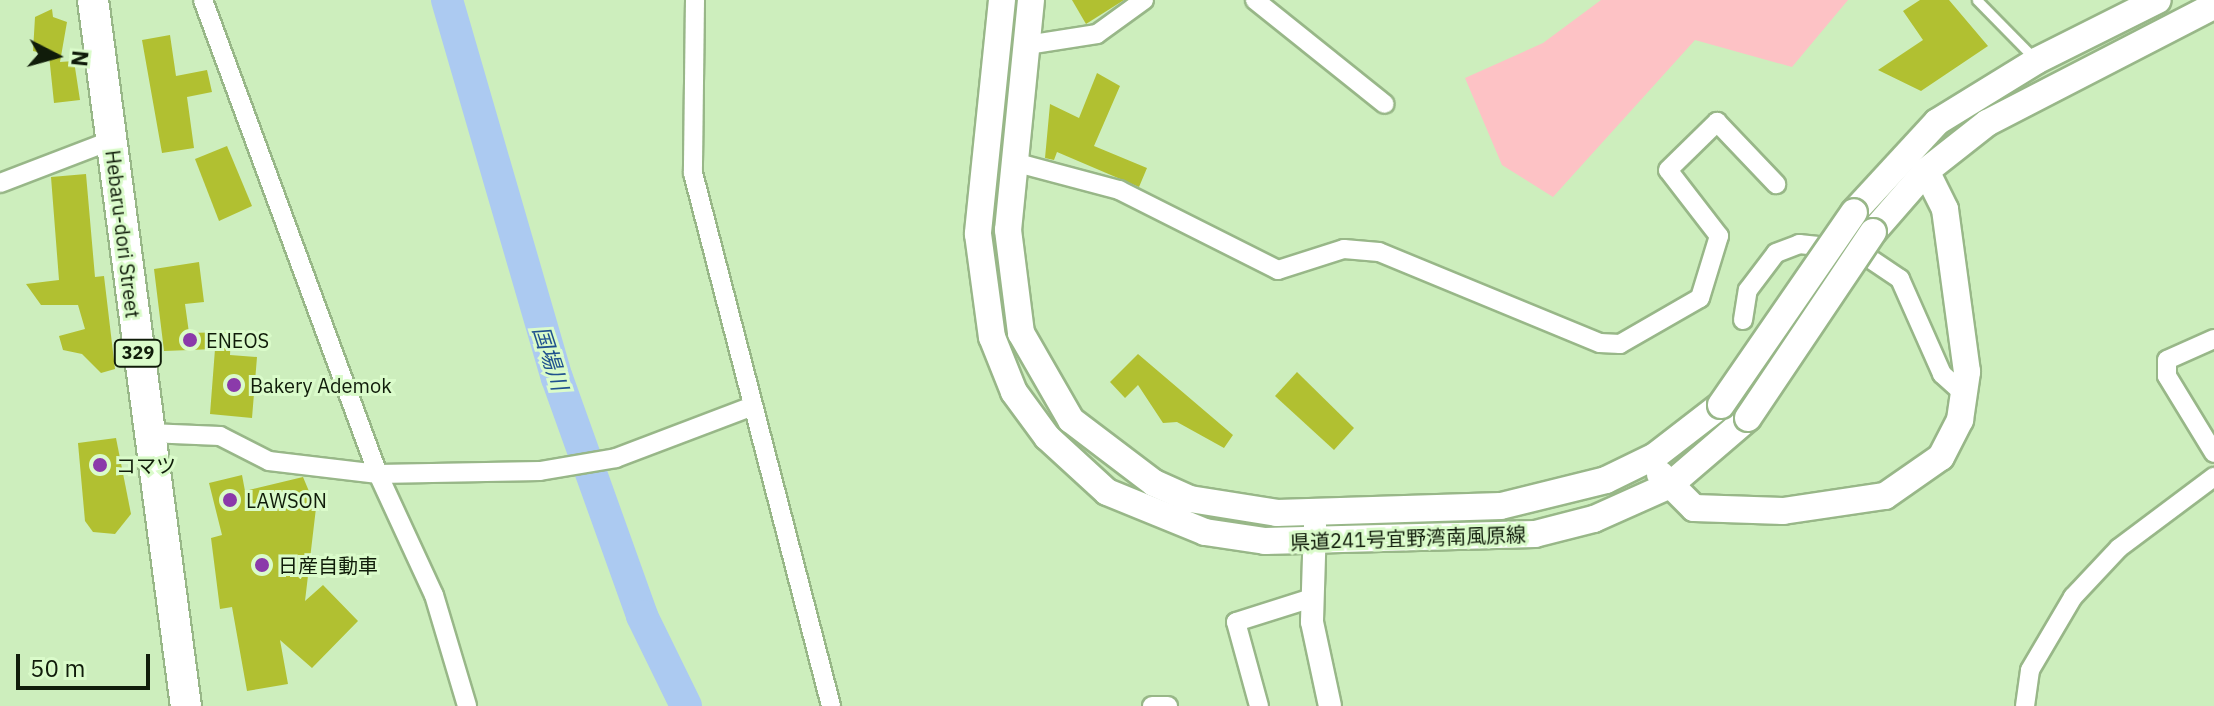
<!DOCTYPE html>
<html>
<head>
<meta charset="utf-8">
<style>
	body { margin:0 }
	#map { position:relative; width:2214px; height:706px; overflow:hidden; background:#cdeebd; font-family:"IBM Plex Sans","Noto Sans JP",sans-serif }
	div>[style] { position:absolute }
	.green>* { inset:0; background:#fdc2c5 }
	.river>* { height:32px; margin:-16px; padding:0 16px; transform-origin:16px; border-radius:16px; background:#accaf1 }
	.building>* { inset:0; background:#b1c031 }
	.roads { filter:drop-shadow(2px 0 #98b788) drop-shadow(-2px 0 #98b788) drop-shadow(0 2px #98b788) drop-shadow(0 -2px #98b788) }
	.service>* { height:9px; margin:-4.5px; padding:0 4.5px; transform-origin:4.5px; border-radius:4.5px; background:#fff }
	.minor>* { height:18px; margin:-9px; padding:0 9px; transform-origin:9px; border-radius:9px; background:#fff }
	.tertiary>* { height:22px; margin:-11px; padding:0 11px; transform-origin:11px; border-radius:11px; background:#fff }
	.secondary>* { height:26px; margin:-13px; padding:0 13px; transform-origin:13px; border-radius:13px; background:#fff }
	.trunk>* { height:30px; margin:-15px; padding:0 15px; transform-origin:15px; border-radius:15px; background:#fff }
	.bridges { filter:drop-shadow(2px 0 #98b788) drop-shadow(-2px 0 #98b788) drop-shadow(0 2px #98b788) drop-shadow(0 -2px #98b788) }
	.secondary-bridge>* { height:26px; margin:-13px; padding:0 13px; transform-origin:13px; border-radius:13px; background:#fff }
	.dots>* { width:22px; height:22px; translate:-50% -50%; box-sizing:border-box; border:4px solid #dafbca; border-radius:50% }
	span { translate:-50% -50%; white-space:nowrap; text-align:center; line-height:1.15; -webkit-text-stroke:6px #dafbca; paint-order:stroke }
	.shield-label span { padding:2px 6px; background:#dafbca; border:2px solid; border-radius:6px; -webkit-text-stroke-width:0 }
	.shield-label { font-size:18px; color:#101c0a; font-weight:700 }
	.street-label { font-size:20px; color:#101c0a }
	.poi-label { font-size:20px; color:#101c0a }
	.left { translate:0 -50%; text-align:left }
	.water-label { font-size:22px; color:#1f518e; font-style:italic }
	.north { position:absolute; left:16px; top:16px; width:80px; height:80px; -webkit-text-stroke:6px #dafbca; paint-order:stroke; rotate:96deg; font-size:22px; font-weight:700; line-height:32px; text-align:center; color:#101c0a }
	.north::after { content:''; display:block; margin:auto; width:28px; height:36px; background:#101c0a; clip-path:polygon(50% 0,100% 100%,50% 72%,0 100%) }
	.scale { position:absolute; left:16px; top:654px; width:134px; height:36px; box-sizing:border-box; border:4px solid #101c0a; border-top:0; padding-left:10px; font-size:24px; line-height:28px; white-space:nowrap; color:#101c0a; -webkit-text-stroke:6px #dafbca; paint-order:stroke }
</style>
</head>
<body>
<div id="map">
	<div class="green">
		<i style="clip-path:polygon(1601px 0,1848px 0,1792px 67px,1695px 40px,1553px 197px,1502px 165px,1465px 78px,1543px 43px)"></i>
	</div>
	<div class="river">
		<i style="left:447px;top:0;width:394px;rotate:73.8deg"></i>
		<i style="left:557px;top:378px;width:253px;rotate:70.3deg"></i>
		<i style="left:642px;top:616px;width:100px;rotate:63.9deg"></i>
	</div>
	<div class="building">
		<i style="clip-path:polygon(1072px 0,1124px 0,1086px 24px)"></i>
		<i style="clip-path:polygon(1920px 0,1949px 0,1988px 46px,1921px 91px,1878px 70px,1923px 40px,1903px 11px)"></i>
		<i style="clip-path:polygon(52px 9px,53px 17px,67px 22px,60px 62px,74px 61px,80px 100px,54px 103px,49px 55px,33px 51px,35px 17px)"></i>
		<i style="clip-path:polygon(170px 35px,176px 76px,207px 70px,212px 92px,187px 97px,194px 148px,162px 153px,142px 40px)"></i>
		<i style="clip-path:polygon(1097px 73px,1120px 86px,1094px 146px,1147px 168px,1139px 187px,1057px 152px,1054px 160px,1045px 158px,1050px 104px,1079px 118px)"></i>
		<i style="clip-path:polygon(227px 146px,252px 206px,219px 221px,195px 159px)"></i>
		<i style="clip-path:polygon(86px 174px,95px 277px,104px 276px,115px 369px,101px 373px,82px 354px,63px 350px,59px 336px,85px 329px,78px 305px,41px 305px,26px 284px,59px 280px,51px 177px)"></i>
		<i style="clip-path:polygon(199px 262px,204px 302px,185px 304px,189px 333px,231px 332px,230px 355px,257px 357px,252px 418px,210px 414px,215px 349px,164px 351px,154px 269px)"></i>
		<i style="clip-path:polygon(1138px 354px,1233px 435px,1224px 448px,1177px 422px,1163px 423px,1138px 385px,1125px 398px,1110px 382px)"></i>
		<i style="clip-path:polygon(1297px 372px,1354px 428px,1334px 450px,1275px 396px)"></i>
		<i style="clip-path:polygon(116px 438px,131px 514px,115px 534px,93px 532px,85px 521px,78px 443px)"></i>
		<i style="clip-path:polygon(242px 475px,245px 491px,303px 477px,316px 508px,305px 601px,323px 585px,358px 621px,312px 668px,280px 640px,288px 684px,247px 691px,232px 607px,220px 609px,211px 538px,222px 535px,209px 483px)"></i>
	</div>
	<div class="roads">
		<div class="service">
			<i style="left:1977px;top:0;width:81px;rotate:45.5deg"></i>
		</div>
		<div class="minor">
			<i style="left:203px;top:0;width:505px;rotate:69.74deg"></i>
			<i style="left:378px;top:474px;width:133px;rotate:65.2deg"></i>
			<i style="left:434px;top:595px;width:116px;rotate:73.4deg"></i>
			<i style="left:695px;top:0;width:173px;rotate:90.7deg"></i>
			<i style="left:693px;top:173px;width:551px;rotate:75.48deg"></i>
			<i style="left:1255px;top:0;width:166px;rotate:38.7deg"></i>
			<i style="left:1027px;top:45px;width:71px;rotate:-8.9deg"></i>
			<i style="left:1097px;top:34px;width:58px;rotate:-35.9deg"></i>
			<i style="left:1014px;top:162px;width:109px;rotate:14.9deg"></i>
			<i style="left:1119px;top:190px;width:178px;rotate:26.7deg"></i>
			<i style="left:1278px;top:270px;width:69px;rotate:-17.7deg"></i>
			<i style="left:1344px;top:249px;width:35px;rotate:5deg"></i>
			<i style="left:1379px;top:252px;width:239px;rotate:22.4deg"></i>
			<i style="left:1600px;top:343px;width:20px;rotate:3deg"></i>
			<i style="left:1620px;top:344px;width:92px;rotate:-29.9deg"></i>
			<i style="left:1700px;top:298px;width:65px;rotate:-73deg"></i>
			<i style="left:1719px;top:236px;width:83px;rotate:-127.7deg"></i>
			<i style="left:1668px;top:170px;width:69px;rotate:-44.4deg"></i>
			<i style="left:1717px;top:122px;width:86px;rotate:46.4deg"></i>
			<i style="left:0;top:183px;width:118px;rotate:-20.9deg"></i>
			<i style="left:1743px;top:320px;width:30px;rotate:-81deg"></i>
			<i style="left:1748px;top:290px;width:46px;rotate:-52.9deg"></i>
			<i style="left:1776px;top:253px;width:25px;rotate:-21deg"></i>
			<i style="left:1799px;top:244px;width:58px;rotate:5.9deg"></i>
			<i style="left:1857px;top:250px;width:52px;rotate:34deg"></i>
			<i style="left:1900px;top:279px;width:104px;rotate:66.1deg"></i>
			<i style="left:1942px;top:374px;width:31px;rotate:42deg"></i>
			<i style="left:2214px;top:339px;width:51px;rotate:155.9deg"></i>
			<i style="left:2167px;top:360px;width:16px;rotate:90deg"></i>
			<i style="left:2167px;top:376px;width:90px;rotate:58.6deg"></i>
			<i style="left:149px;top:433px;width:71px;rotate:2.4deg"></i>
			<i style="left:220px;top:436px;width:55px;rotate:27deg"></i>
			<i style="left:269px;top:461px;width:110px;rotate:6.8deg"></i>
			<i style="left:378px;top:474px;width:162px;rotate:-1.1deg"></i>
			<i style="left:540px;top:471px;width:77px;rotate:-9.7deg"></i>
			<i style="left:616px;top:458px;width:143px;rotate:-20.8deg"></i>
			<i style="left:1152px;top:706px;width:16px"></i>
			<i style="left:1259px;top:706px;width:87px;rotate:-105.3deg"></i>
			<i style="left:1236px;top:622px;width:80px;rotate:-17.5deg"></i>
			<i style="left:2025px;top:706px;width:36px;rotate:-82deg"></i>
			<i style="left:2030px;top:670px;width:85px;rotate:-59.5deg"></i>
			<i style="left:2073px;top:597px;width:67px;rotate:-46.8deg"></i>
			<i style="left:2119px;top:548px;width:119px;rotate:-36.8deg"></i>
		</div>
		<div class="tertiary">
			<i style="left:1315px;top:525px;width:97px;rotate:91.8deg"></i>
			<i style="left:1312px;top:622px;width:86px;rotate:77.9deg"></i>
		</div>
		<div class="secondary">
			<i style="left:1002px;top:0;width:235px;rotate:95.9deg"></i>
			<i style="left:978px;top:234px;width:104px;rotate:82.3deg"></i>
			<i style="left:992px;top:337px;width:59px;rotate:68.2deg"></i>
			<i style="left:1014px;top:392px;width:56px;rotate:53.7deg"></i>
			<i style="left:1047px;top:437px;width:81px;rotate:42.5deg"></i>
			<i style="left:1107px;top:492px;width:106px;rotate:22.2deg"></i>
			<i style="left:1205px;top:532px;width:61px;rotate:8.5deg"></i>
			<i style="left:1265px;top:541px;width:270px;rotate:-1.5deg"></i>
			<i style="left:1535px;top:534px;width:61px;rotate:-14.3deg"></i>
			<i style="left:1594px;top:519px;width:83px;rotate:-24.1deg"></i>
			<i style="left:1670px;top:485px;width:103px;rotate:-40.7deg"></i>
			<i style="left:1031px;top:0;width:231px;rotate:95.7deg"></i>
			<i style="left:1008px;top:230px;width:104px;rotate:82.8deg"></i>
			<i style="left:1021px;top:333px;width:100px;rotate:60.1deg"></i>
			<i style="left:1071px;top:420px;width:104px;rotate:37.2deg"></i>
			<i style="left:1154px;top:483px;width:39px;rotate:24deg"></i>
			<i style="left:1190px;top:499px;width:88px;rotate:9.1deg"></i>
			<i style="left:1277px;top:513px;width:224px;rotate:-1.8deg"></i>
			<i style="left:1501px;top:506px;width:108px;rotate:-13.9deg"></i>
			<i style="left:1606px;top:480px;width:55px;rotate:-26.1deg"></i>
			<i style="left:1655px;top:456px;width:83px;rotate:-37.7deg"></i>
			<i style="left:1854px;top:212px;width:122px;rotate:-47.3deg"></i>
			<i style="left:1937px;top:122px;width:116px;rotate:-31.6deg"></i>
			<i style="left:2036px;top:61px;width:136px;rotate:-26.6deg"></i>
			<i style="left:1873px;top:232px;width:81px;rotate:-49deg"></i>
			<i style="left:1926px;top:171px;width:78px;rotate:-38.2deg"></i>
			<i style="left:1987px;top:123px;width:255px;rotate:-27.3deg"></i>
			<i style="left:1660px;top:474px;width:48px;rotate:45deg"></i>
			<i style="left:1694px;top:508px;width:89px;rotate:1.9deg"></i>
			<i style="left:1783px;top:511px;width:103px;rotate:-8.4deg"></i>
			<i style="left:1885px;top:496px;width:68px;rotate:-34.9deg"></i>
			<i style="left:1941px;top:457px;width:42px;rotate:-62.8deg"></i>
			<i style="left:1960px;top:420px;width:49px;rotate:-81.7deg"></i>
			<i style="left:1967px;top:372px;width:164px;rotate:-97.7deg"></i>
			<i style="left:1945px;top:209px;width:42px;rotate:-116.6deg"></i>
		</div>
		<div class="trunk">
			<i style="left:93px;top:0;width:712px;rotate:82.5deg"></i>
		</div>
	</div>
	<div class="bridges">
		<div class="secondary-bridge">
			<i style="left:1721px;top:405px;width:234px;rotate:-55.4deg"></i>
			<i style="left:1748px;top:418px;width:224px;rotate:-56.1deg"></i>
		</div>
	</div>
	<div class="dots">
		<i style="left:190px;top:340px;background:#8b3aaa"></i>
		<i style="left:234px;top:385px;background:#8b3aaa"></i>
		<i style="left:100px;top:465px;background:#8b3aaa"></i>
		<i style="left:230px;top:500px;background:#8b3aaa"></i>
		<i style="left:262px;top:565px;background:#8b3aaa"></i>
	</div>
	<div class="shield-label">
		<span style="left:138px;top:353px">329</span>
	</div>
	<div class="street-label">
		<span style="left:123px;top:234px;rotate:83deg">Hebaru-dori Street</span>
		<span style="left:1408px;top:538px;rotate:-2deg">県道241号宜野湾南風原線</span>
	</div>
	<div class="poi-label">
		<span class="left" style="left:206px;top:340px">ENEOS</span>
		<span class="left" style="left:250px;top:385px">Bakery Ademok</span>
		<span class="left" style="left:116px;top:465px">コマツ</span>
		<span class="left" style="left:246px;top:500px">LAWSON</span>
		<span class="left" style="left:278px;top:565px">日産自動車</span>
	</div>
	<div class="water-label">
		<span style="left:551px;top:358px;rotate:72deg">国場川</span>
	</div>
	<div class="north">N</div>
	<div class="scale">50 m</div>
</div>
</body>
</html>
